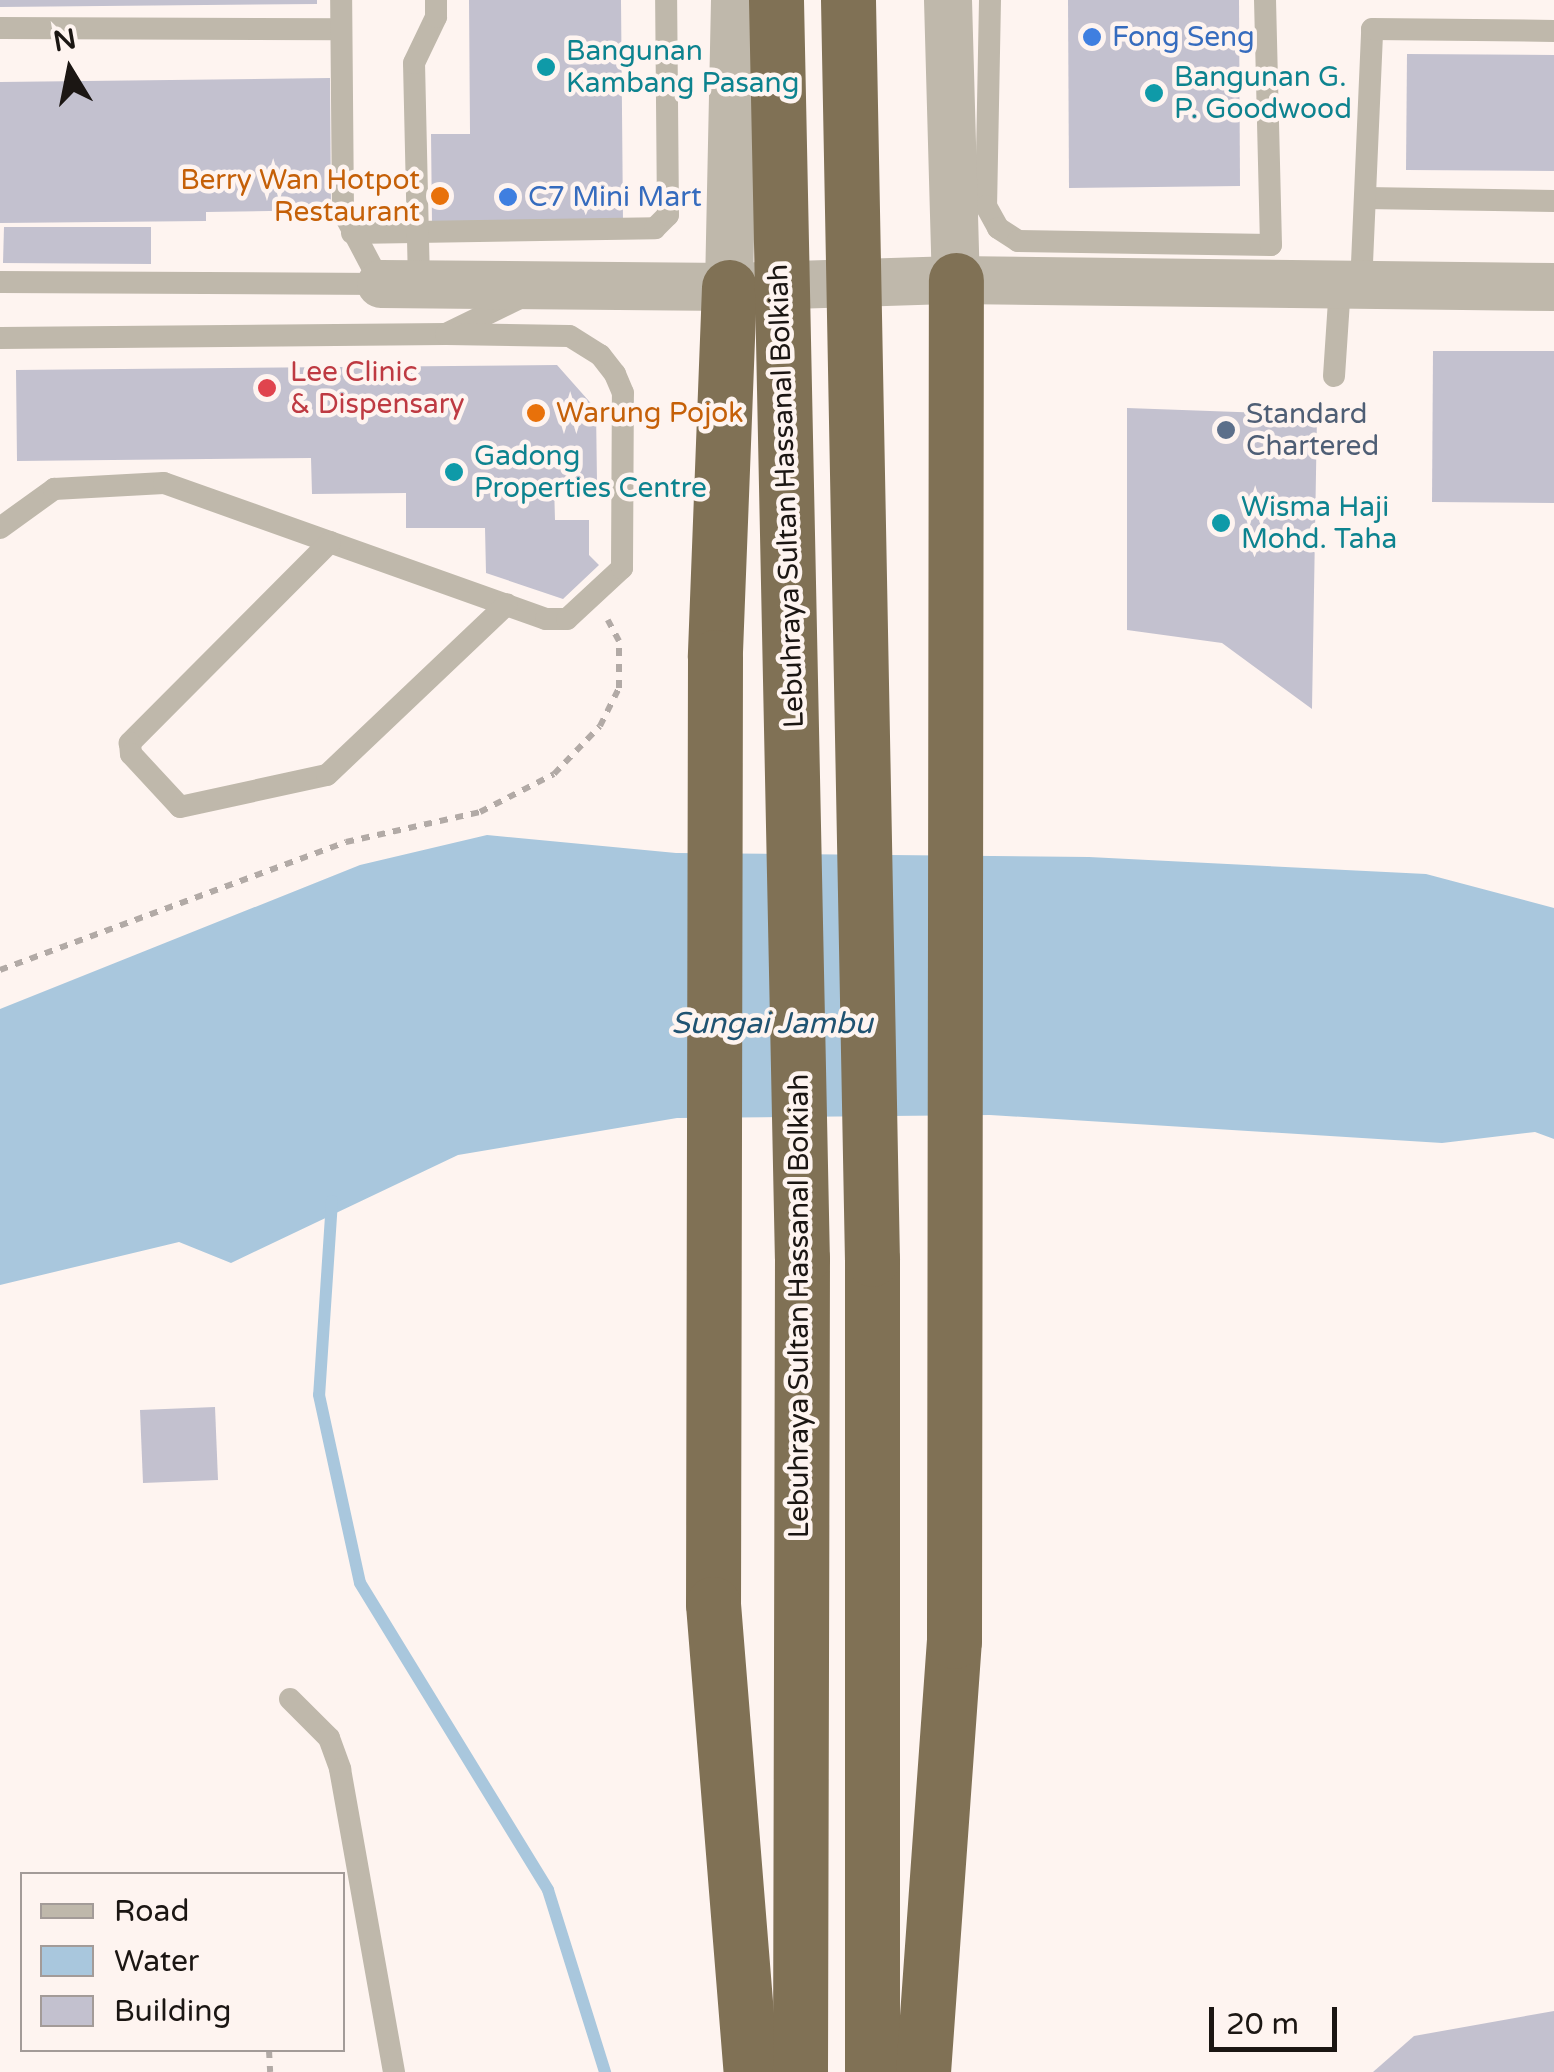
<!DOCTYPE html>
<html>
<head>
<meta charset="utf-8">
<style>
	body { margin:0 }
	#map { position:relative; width:1554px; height:2072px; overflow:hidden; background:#fef4f0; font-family:"Varela Round",sans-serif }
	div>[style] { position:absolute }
	.water>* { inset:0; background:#a9c7dd }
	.stream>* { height:12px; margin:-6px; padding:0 6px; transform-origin:6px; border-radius:6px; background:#a9c7dd }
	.building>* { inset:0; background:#c3c1cf }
	.path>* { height:6px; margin-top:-3px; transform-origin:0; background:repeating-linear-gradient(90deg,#b2aaa6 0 8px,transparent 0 16px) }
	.service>* { height:22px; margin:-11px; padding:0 11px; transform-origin:11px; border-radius:11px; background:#bfb8ab }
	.minor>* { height:48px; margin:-24px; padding:0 24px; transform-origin:24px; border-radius:24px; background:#bfb8ab }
	.motorway>* { height:55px; margin:-27.5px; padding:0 27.5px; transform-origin:27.5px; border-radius:27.5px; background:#807155 }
	.motorway-bridge>* { height:55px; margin:-27.5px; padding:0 27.5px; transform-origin:27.5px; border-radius:27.5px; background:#807155 }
	.dots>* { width:28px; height:28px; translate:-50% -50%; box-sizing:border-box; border:5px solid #fef4f0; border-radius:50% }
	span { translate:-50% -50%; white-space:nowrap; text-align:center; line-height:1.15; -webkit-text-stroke:9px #fef4f0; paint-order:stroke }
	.shop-label { font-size:28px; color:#366cbe }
	.left { translate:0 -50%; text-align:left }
	.culture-label { font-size:28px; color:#0d838f }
	.food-label { font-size:28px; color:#c56008 }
	.right { translate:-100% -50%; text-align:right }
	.health-label { font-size:28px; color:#be3a42 }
	.service-label { font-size:28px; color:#4e5e75 }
	.street-label { font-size:28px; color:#1b1613 }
	.water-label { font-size:30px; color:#205372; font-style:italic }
	.legend { position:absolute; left:20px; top:1872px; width:325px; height:180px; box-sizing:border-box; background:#fef4f0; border:2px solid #a39b98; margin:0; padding:12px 18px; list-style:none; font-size:30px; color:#1b1613 }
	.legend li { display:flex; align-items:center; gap:20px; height:50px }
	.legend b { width:50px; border:2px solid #a39b98 }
	.north { position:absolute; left:20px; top:20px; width:100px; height:100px; -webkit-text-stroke:8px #fef4f0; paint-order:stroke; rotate:350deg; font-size:28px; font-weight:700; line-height:40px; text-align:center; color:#1b1613 }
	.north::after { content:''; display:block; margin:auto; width:35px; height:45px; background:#1b1613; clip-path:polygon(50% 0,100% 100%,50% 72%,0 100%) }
	.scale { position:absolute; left:1209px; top:2007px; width:128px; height:45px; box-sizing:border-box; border:5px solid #1b1613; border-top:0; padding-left:12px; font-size:30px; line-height:35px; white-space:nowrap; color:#1b1613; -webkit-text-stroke:8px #fef4f0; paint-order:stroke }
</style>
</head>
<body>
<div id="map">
	<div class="water">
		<i style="clip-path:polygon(487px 835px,676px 853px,1089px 857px,1426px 874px,1554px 908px,1554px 1139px,1535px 1132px,1442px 1143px,990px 1115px,677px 1118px,458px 1155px,231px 1263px,179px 1242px,0 1285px,0 1009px,360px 865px)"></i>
	</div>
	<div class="stream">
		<i style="left:332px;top:1201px;width:194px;rotate:93.8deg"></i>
		<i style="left:319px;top:1395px;width:192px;rotate:77.7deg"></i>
		<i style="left:360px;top:1583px;width:360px;rotate:58.5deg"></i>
		<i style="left:548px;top:1890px;width:191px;rotate:72.6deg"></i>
	</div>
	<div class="building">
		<i style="clip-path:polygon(0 0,317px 0,317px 4px,0 7px)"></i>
		<i style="clip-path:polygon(469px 0,621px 0,623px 222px,432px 224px,431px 134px,470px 134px)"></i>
		<i style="clip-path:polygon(1068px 0,1239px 0,1240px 186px,1069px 188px)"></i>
		<i style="clip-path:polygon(1407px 54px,1554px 55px,1554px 171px,1406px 170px)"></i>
		<i style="clip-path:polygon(330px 78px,331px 210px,206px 212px,206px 221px,0 223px,0 82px)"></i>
		<i style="clip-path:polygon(4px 227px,151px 227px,151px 264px,3px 263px)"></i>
		<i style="clip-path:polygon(1433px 351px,1554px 351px,1554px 503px,1432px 502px)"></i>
		<i style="clip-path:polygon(557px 365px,596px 409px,597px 482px,554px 483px,555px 520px,589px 520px,589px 555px,599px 565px,563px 599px,486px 573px,485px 528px,406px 528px,406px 493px,312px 494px,311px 458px,17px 461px,16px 370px)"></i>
		<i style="clip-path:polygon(1127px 408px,1317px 415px,1312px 709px,1222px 643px,1127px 630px)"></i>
		<i style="clip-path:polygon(215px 1407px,218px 1480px,143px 1483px,140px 1410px)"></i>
		<i style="clip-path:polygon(1554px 2011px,1554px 2072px,1373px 2072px,1414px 2036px)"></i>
	</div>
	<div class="path">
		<i style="left:0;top:970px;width:369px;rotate:-20.3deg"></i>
		<i style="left:346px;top:842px;width:137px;rotate:-12.6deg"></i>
		<i style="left:480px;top:812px;width:83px;rotate:-27.2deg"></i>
		<i style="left:554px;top:774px;width:66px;rotate:-46.2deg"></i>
		<i style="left:600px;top:726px;width:42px;rotate:-63.4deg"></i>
		<i style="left:619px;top:688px;width:47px;rotate:-90deg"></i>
		<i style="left:619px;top:641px;width:24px;rotate:-118deg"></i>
		<i style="left:269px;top:2050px;width:22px;rotate:87deg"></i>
	</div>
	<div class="service">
		<i style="left:990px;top:0;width:206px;rotate:91.1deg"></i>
		<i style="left:986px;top:206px;width:25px;rotate:61deg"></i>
		<i style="left:998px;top:228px;width:24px;rotate:33deg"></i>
		<i style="left:1018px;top:241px;width:253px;rotate:0.9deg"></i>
		<i style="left:1271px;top:245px;width:245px;rotate:-91.4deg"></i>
		<i style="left:0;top:28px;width:341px;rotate:0.2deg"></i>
		<i style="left:1365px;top:198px;width:189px;rotate:0.9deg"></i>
		<i style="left:352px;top:233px;width:303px;rotate:-0.9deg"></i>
		<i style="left:655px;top:228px;width:18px;rotate:-45deg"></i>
		<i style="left:668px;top:215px;width:215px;rotate:-90.5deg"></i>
		<i style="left:0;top:282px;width:381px;rotate:0.3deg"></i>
		<i style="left:381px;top:284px;width:81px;rotate:-117.8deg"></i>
		<i style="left:343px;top:212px;width:212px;rotate:-90.5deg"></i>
		<i style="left:419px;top:283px;width:220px;rotate:-91.3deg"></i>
		<i style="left:414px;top:63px;width:51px;rotate:-64.4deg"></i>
		<i style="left:436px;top:17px;width:17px;rotate:-90deg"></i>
		<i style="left:1361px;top:286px;width:257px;rotate:-87.5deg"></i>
		<i style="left:1372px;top:29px;width:182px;rotate:0.6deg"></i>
		<i style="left:0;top:338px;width:446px;rotate:-0.5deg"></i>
		<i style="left:446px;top:334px;width:87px;rotate:-26deg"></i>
		<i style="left:1334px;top:376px;width:90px;rotate:-86.2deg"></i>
		<i style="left:0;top:528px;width:67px;rotate:-35.8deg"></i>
		<i style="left:54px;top:489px;width:110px;rotate:-3.1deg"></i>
		<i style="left:164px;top:483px;width:405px;rotate:19.6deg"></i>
		<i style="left:546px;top:619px;width:21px"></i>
		<i style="left:567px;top:619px;width:75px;rotate:-42.8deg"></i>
		<i style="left:622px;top:568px;width:175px;rotate:-89.7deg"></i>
		<i style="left:623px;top:393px;width:21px;rotate:-113deg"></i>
		<i style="left:615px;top:374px;width:24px;rotate:-128deg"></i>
		<i style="left:600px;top:355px;width:36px;rotate:-148deg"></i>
		<i style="left:569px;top:336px;width:123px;rotate:-179.1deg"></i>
		<i style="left:330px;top:542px;width:284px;rotate:134.9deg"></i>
		<i style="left:130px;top:743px;width:11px;rotate:85deg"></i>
		<i style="left:131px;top:754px;width:72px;rotate:47.2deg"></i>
		<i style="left:180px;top:807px;width:150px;rotate:-12.3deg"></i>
		<i style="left:327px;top:775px;width:248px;rotate:-43.5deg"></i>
		<i style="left:290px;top:1699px;width:55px;rotate:45deg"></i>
		<i style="left:329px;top:1738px;width:33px;rotate:70deg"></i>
		<i style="left:340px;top:1769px;width:308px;rotate:79.9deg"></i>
	</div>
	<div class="minor">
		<i style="left:948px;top:0;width:280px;rotate:88.4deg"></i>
		<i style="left:381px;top:284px;width:348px;rotate:0.5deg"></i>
		<i style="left:729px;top:287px;width:227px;rotate:-1.8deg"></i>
		<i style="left:956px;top:280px;width:598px;rotate:0.67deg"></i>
		<i style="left:729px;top:287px;width:287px;rotate:-88.8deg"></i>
	</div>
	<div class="motorway">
		<i style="left:729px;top:287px;width:370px;rotate:92.2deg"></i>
		<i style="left:715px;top:657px;width:947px;rotate:90.12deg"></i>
		<i style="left:713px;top:1604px;width:470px;rotate:85.4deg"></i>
		<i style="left:800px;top:2072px;width:814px;rotate:-89.86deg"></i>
		<i style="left:872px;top:2072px;width:813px;rotate:-90deg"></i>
		<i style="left:923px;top:2072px;width:432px;rotate:-85.9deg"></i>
		<i style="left:954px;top:1641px;width:1361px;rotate:-89.92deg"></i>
	</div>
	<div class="motorway-bridge">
		<i style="left:776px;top:0;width:1258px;rotate:88.82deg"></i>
		<i style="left:848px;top:0;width:1259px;rotate:88.91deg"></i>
	</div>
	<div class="dots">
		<i style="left:1092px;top:37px;background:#3f7fe0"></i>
		<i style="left:546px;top:67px;background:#0f9aa8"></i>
		<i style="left:1154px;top:93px;background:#0f9aa8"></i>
		<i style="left:440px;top:196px;background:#e8710a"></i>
		<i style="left:508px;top:197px;background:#3f7fe0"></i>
		<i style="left:267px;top:388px;background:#e0444e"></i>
		<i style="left:536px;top:413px;background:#e8710a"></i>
		<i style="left:1226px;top:430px;background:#5c6f8a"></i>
		<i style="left:454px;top:472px;background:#0f9aa8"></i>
		<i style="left:1221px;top:523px;background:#0f9aa8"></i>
	</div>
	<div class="shop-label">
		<span class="left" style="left:1112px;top:37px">Fong Seng</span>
		<span class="left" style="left:528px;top:197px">C7 Mini Mart</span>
	</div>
	<div class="culture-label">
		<span class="left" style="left:566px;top:67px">Bangunan<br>Kambang Pasang</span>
		<span class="left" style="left:1174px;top:93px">Bangunan G.<br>P. Goodwood</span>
		<span class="left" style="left:474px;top:472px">Gadong<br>Properties Centre</span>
		<span class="left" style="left:1241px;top:523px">Wisma Haji<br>Mohd. Taha</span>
	</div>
	<div class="food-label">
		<span class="right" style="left:420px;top:196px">Berry Wan Hotpot<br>Restaurant</span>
		<span class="left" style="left:556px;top:413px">Warung Pojok</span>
	</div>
	<div class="health-label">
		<span class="left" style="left:290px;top:388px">Lee Clinic<br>&amp; Dispensary</span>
	</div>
	<div class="service-label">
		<span class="left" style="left:1246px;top:430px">Standard<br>Chartered</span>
	</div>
	<div class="street-label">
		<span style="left:786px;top:496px;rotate:-92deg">Lebuhraya Sultan Hassanal Bolkiah</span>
		<span style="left:799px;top:1306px;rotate:-90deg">Lebuhraya Sultan Hassanal Bolkiah</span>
	</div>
	<div class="water-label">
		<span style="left:772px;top:1024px">Sungai Jambu</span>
	</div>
	<ul class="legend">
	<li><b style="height:12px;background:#bfb8ab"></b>Road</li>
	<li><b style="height:28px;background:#a9c7dd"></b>Water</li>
	<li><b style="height:28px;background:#c3c1cf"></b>Building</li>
	</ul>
	<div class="north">N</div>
	<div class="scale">20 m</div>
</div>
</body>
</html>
